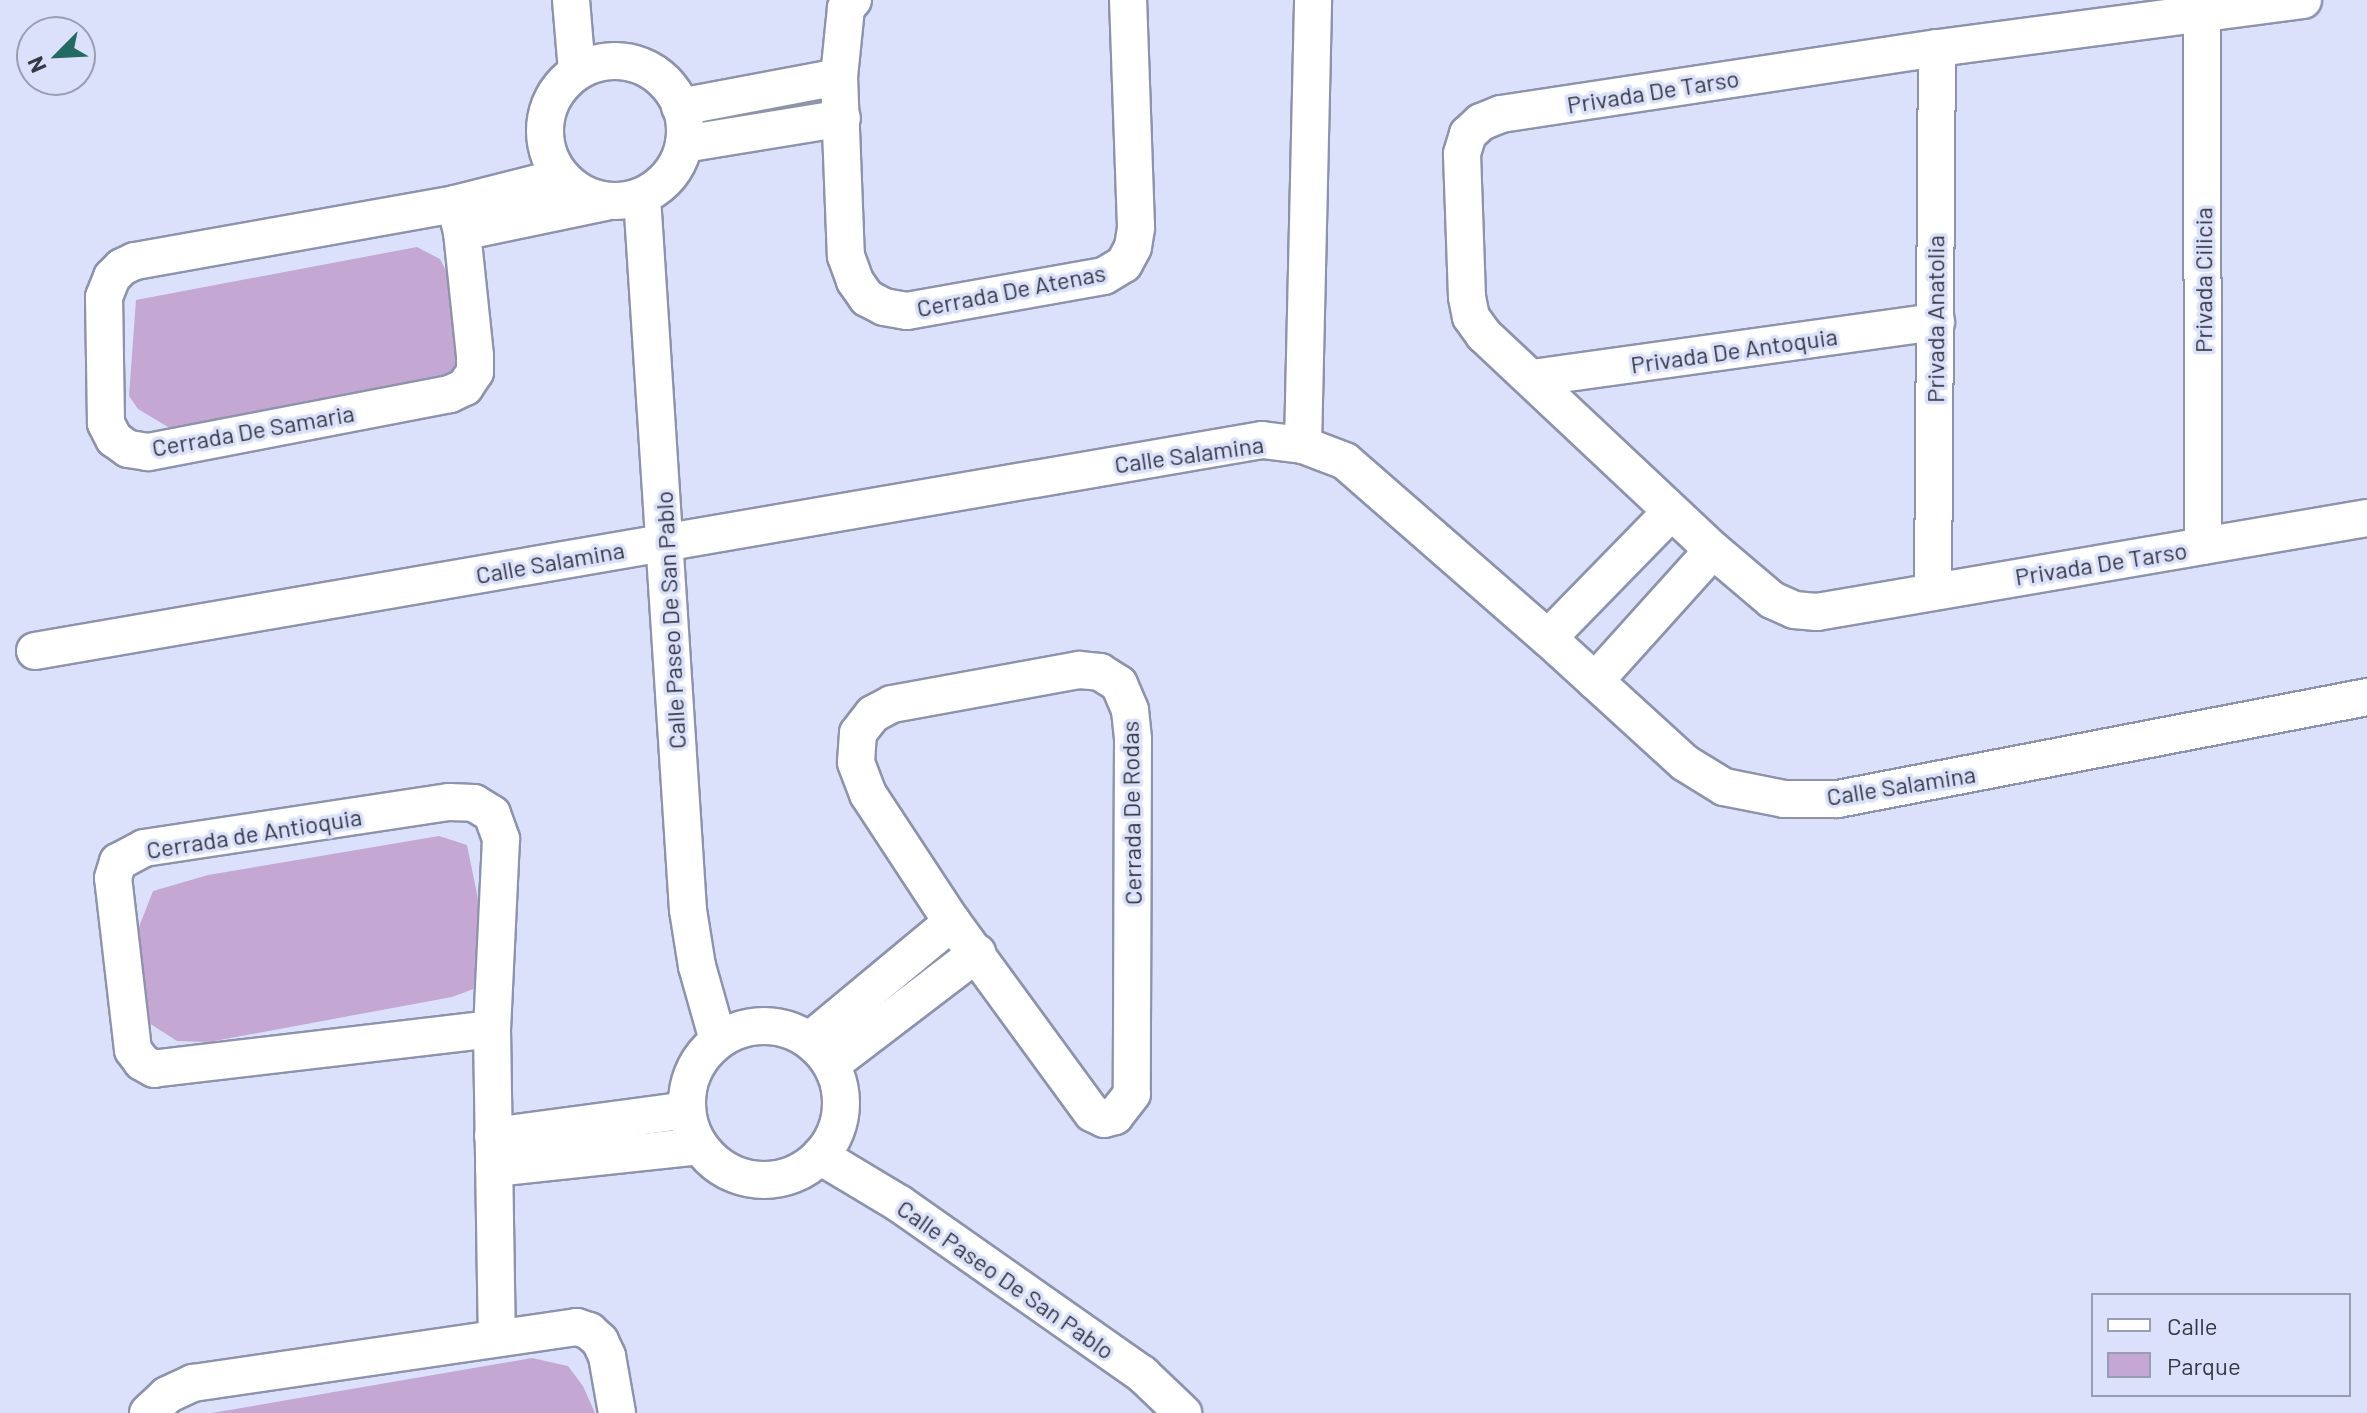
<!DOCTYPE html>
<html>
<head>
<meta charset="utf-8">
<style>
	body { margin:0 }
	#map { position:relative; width:2367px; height:1413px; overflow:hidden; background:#dbe1fb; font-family:Barlow,sans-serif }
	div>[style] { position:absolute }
	.green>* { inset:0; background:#c4a8d3 }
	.roads { filter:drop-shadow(2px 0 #8e93ac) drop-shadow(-2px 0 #8e93ac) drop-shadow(0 2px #8e93ac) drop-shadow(0 -2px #8e93ac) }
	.street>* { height:36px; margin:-18px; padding:0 18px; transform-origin:18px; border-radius:18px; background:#fff }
	.street>.ring { margin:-18px; padding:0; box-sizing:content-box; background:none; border:36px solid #fff; border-radius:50% }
	span { translate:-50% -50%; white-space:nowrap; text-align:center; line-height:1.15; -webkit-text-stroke:7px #dbe1fb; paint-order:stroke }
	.street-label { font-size:24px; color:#363842 }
	.legend { position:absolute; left:2091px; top:1293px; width:260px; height:104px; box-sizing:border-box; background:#dbe1fb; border:2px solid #999db1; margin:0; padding:10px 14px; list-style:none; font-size:24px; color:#363842 }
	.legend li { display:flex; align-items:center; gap:16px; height:40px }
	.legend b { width:40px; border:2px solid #999db1 }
	.north { position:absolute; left:16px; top:16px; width:80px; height:80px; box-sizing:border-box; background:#dbe1fb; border:2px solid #999db1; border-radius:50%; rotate:246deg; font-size:22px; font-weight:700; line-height:32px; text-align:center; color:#363842 }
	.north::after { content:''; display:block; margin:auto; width:28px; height:36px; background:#226b62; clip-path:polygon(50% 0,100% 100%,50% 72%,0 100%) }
</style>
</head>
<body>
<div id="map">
	<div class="green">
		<i style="clip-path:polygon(417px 247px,440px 259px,454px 287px,462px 353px,447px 379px,173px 430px,138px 409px,129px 396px,136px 300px)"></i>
		<i style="clip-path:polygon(439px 836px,467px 845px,480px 909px,479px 987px,452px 997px,209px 1042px,177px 1041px,149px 1023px,135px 937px,153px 891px,208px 875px)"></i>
		<i style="clip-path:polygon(532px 1358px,568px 1366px,583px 1386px,595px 1413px,212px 1413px)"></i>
	</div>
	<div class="roads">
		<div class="street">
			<i style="left:571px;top:0;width:71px;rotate:85.2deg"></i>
			<i style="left:853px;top:0;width:11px;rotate:131deg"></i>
			<i style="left:846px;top:8px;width:69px;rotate:95.8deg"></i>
			<i style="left:839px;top:77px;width:179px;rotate:87.8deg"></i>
			<i style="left:846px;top:256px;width:27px;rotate:70deg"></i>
			<i style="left:855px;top:281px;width:21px;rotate:55deg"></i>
			<i style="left:867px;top:298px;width:19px;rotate:28deg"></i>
			<i style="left:884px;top:307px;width:23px;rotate:10deg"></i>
			<i style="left:907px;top:311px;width:200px;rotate:-10.1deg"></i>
			<i style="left:1104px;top:276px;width:23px;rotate:-31deg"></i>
			<i style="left:1124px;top:264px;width:19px;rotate:-62deg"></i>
			<i style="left:1133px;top:247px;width:20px;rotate:-81deg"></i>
			<i style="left:1136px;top:227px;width:227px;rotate:-92deg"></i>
			<i style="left:2303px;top:0;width:369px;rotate:172.5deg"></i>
			<i style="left:1937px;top:48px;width:441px;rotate:171.4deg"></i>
			<i style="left:1501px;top:114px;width:22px;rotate:158deg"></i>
			<i style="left:1481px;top:122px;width:18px;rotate:137deg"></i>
			<i style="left:1468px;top:134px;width:21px;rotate:107deg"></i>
			<i style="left:1462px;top:154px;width:143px;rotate:88deg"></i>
			<i style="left:1467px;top:297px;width:20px;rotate:79deg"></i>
			<i style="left:1471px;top:317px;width:22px;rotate:54deg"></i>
			<i style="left:1484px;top:335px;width:314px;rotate:43.2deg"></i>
			<i style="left:1713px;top:550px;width:77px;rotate:40.3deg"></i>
			<i style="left:1772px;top:600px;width:24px;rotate:24deg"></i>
			<i style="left:1794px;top:610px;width:23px;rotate:5deg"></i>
			<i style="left:1817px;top:612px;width:558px;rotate:-9.7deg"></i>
			<i style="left:2202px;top:13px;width:533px;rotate:89.89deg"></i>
			<i class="ring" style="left:545px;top:61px;width:104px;height:104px"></i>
			<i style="left:680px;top:107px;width:162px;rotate:-10.7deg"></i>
			<i style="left:684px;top:144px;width:160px;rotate:-9.3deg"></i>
			<i style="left:642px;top:197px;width:714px;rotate:86.31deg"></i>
			<i style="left:688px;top:910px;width:57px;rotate:80.9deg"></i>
			<i style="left:697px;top:966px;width:77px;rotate:74.2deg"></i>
			<i style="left:455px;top:204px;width:29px;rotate:76deg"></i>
			<i style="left:462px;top:232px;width:125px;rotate:84deg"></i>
			<i style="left:475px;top:356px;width:16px;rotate:90deg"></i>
			<i style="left:475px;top:372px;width:18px;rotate:124deg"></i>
			<i style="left:465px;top:387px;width:17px;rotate:155deg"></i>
			<i style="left:450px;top:394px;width:308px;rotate:169.1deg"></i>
			<i style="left:148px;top:452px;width:20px;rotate:-171deg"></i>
			<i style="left:128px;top:449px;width:17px;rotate:-144deg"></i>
			<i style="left:114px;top:439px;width:18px;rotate:-117deg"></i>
			<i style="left:106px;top:423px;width:126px;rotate:-90.9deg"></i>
			<i style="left:104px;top:297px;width:22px;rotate:-68deg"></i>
			<i style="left:112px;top:277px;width:14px;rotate:-45deg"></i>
			<i style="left:122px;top:267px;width:14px;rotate:-25deg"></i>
			<i style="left:135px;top:261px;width:325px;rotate:-10.1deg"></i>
			<i style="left:455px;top:204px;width:110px;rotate:-14.2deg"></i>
			<i style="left:462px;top:232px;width:147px;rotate:-11.8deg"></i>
			<i style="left:1532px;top:378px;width:408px;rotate:-7.9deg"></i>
			<i style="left:1303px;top:445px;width:445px;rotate:-88.7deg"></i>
			<i style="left:1933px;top:590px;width:542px;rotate:-89.58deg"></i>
			<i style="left:1548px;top:638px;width:176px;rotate:-45.7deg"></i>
			<i style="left:35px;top:651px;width:1245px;rotate:-9.76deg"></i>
			<i style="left:1262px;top:440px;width:41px;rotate:7deg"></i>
			<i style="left:1303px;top:445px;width:45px;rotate:20.9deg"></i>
			<i style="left:1345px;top:461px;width:269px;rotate:41.1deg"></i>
			<i style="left:1548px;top:638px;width:185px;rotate:42.4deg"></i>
			<i style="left:1685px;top:763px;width:46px;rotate:31.6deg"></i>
			<i style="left:1724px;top:787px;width:61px;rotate:11.3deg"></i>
			<i style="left:1784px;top:799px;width:54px"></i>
			<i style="left:1838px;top:799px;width:539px;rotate:-10.91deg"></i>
			<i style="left:1079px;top:670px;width:21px;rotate:5deg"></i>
			<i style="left:1100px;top:672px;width:22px;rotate:32deg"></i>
			<i style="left:1119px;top:684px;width:28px;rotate:67deg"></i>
			<i style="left:1130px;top:710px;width:29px;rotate:84deg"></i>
			<i style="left:1133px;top:739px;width:355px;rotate:90.2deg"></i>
			<i style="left:1132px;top:1094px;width:28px;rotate:128deg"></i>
			<i style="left:1115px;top:1116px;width:11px;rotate:165deg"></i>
			<i style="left:1104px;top:1119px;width:13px;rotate:-153deg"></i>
			<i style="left:1092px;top:1113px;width:237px;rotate:-126.2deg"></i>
			<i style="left:952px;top:922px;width:153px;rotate:-123.3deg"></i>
			<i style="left:868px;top:794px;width:34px;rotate:-111deg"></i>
			<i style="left:856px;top:762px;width:29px;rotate:-86deg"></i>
			<i style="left:858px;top:733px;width:24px;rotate:-52deg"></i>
			<i style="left:873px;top:714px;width:21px;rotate:-28deg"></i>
			<i style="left:892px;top:704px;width:190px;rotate:-10.3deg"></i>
			<i style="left:1595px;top:681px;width:176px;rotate:-48deg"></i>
			<i class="ring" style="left:687px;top:1026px;width:118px;height:118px"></i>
			<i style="left:492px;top:1029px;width:340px;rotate:173.3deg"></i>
			<i style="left:154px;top:1069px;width:14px;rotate:-150deg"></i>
			<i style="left:142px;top:1062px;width:15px;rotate:-127deg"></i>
			<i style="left:133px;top:1050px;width:173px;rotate:-96.6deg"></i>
			<i style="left:113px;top:878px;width:17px;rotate:-73deg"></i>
			<i style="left:118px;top:862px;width:30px;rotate:-28deg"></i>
			<i style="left:144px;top:848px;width:308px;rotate:-8.6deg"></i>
			<i style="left:449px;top:802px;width:25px;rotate:2deg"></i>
			<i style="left:474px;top:803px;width:21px;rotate:31deg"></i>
			<i style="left:492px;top:814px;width:27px;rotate:70deg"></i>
			<i style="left:501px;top:839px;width:190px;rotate:92.7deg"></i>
			<i style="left:492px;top:1029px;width:308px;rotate:89.1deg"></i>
			<i style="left:810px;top:1040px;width:185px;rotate:-39.7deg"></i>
			<i style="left:832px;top:1064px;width:183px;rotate:-37.4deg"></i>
			<i style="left:493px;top:1136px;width:196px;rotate:-7.6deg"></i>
			<i style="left:820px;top:1156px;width:93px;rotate:31deg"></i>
			<i style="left:900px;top:1204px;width:296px;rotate:35.1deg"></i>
			<i style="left:1142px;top:1374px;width:57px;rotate:43.6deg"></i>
			<i style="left:494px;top:1168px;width:207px;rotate:-6.1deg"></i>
			<i style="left:148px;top:1413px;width:26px;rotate:-43deg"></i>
			<i style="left:167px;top:1395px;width:29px;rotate:-25deg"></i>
			<i style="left:193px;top:1383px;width:388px;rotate:-8.3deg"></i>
			<i style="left:577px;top:1327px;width:13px;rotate:18deg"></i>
			<i style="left:589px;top:1331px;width:15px;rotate:42deg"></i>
			<i style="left:600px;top:1341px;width:17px;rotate:65deg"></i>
			<i style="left:607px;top:1356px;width:58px;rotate:80deg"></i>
		</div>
	</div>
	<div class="street-label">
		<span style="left:1653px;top:91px;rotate:-9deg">Privada De Tarso</span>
		<span style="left:2203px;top:280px;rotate:-90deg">Privada Cilicia</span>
		<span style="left:1011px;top:290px;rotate:-11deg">Cerrada De Atenas</span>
		<span style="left:1935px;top:319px;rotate:-90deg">Privada Anatolia</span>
		<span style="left:1734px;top:350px;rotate:-8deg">Privada De Antoquia</span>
		<span style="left:253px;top:430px;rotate:-10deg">Cerrada De Samaria</span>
		<span style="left:1189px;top:454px;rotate:-8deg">Calle Salamina</span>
		<span style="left:550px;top:562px;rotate:-10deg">Calle Salamina</span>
		<span style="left:2101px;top:563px;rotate:-9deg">Privada De Tarso</span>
		<span style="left:670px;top:620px;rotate:-93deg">Calle Paseo De San Pablo</span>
		<span style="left:1901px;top:785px;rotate:-9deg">Calle Salamina</span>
		<span style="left:1131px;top:813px;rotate:-91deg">Cerrada De Rodas</span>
		<span style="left:254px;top:833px;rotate:-9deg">Cerrada de Antioquia</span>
		<span style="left:1006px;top:1279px;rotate:35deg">Calle Paseo De San Pablo</span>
	</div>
	<ul class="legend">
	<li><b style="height:10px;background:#fff"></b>Calle</li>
	<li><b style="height:22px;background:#c4a8d3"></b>Parque</li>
	</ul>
	<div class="north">N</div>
</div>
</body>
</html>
